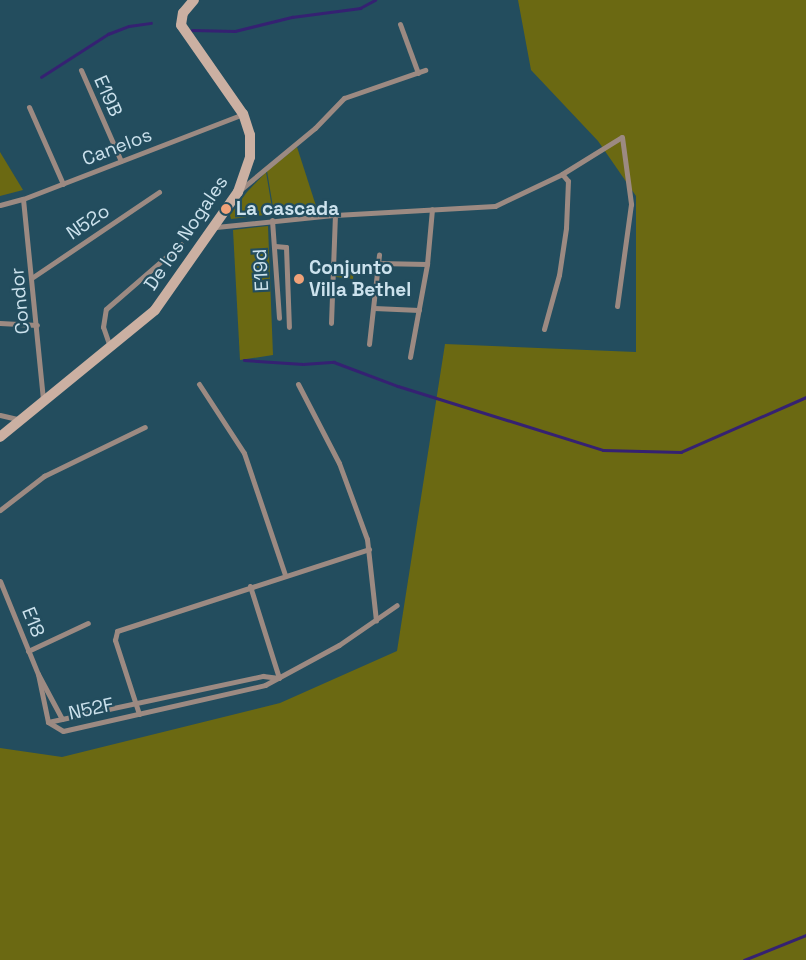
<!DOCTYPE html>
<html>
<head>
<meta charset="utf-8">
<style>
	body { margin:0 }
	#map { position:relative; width:806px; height:960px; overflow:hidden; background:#234d5e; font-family:"Space Grotesk",sans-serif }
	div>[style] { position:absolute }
	.green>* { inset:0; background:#6b6912 }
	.stream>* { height:2.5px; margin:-1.25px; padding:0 1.25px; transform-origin:1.25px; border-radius:1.25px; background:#352172 }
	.street>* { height:5px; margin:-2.5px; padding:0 2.5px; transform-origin:2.5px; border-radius:2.5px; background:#9c8a82 }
	.secondary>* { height:10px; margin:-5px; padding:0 5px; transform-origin:5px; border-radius:5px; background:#cbb0a2 }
	.dots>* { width:14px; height:14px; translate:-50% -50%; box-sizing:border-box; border:2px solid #234d5e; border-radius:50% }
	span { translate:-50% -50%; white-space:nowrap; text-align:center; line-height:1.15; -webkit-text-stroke:4.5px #234d5e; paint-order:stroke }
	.street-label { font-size:19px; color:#cce2ed }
	.poi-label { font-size:19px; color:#cce2ed; font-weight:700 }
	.left { translate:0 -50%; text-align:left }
</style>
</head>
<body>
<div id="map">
	<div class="green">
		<i style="clip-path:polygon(518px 0,806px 0,806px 960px,0 960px,0 748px,62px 757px,280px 703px,397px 651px,445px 344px,636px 352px,636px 196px,598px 141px,531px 70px)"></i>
		<i style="clip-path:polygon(297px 147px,317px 209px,274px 213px,267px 171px)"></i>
		<i style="clip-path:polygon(0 152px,23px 190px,0 196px)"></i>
		<i style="clip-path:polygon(266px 172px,273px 214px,231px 219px,230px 215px,247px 192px)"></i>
		<i style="clip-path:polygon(268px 226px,273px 355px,240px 360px,233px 230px)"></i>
		<i style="clip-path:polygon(338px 266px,354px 267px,353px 279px,336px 277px)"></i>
	</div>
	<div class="stream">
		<i style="left:192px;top:30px;width:43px;rotate:1.3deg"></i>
		<i style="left:235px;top:31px;width:59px;rotate:-13.8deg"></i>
		<i style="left:292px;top:17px;width:69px;rotate:-7.5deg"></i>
		<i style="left:360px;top:8px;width:17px;rotate:-28deg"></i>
		<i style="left:41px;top:77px;width:80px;rotate:-32.7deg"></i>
		<i style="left:108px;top:34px;width:22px;rotate:-21deg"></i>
		<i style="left:129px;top:26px;width:22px;rotate:-8deg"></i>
		<i style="left:244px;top:360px;width:59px;rotate:3.9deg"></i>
		<i style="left:303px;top:364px;width:31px;rotate:-4deg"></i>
		<i style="left:334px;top:362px;width:68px;rotate:20.6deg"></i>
		<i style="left:398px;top:386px;width:215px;rotate:17.3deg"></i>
		<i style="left:603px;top:450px;width:78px;rotate:1.5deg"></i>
		<i style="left:681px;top:452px;width:137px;rotate:-23.7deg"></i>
		<i style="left:744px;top:960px;width:67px;rotate:-22deg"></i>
	</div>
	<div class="street">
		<i style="left:400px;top:24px;width:52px;rotate:69.8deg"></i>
		<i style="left:81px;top:70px;width:99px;rotate:66.3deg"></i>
		<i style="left:29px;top:107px;width:84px;rotate:66.2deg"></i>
		<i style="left:240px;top:190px;width:97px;rotate:-39.6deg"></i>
		<i style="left:315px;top:128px;width:42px;rotate:-46deg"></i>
		<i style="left:344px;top:98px;width:86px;rotate:-19.1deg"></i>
		<i style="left:23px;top:199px;width:202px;rotate:84.3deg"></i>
		<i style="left:0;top:205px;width:24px;rotate:-15deg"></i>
		<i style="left:23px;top:199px;width:236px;rotate:-21.1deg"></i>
		<i style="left:272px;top:220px;width:98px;rotate:85.9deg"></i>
		<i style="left:216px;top:227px;width:120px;rotate:-5.8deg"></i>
		<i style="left:335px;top:215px;width:160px;rotate:-3.2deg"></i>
		<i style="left:495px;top:206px;width:74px;rotate:-25.5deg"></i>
		<i style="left:562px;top:174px;width:70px;rotate:-31.7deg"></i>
		<i style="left:622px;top:137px;width:68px;rotate:82.3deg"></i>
		<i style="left:631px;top:204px;width:103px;rotate:97.8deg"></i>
		<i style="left:275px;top:246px;width:11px;rotate:5deg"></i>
		<i style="left:286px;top:247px;width:80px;rotate:87.9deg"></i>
		<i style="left:378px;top:263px;width:49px;rotate:1.2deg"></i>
		<i style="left:33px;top:277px;width:152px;rotate:-34deg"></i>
		<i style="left:374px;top:308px;width:45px;rotate:2.5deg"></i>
		<i style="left:0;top:323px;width:37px;rotate:3deg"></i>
		<i style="left:331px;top:323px;width:108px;rotate:-87.9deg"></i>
		<i style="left:544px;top:329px;width:56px;rotate:-74.5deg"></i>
		<i style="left:559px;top:275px;width:48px;rotate:-81.5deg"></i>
		<i style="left:566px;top:228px;width:47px;rotate:-87.6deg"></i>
		<i style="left:568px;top:181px;width:9px;rotate:-131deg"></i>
		<i style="left:109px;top:344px;width:18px;rotate:-109deg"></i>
		<i style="left:103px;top:327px;width:18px;rotate:-81deg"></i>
		<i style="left:106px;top:309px;width:99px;rotate:-40.9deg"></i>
		<i style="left:369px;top:344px;width:90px;rotate:-83.6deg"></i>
		<i style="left:410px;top:357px;width:95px;rotate:-79.6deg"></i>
		<i style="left:427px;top:264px;width:55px;rotate:-84.8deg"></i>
		<i style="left:199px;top:384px;width:82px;rotate:56.9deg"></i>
		<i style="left:244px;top:453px;width:129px;rotate:71.4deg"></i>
		<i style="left:298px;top:384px;width:89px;rotate:62.6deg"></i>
		<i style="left:339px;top:463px;width:81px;rotate:69.8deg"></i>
		<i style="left:367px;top:539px;width:82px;rotate:83.7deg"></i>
		<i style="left:0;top:415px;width:22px;rotate:13deg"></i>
		<i style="left:0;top:510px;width:56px;rotate:-37.7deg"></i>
		<i style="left:44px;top:476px;width:112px;rotate:-25.9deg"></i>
		<i style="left:0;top:581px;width:100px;rotate:67.8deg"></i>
		<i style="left:38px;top:674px;width:51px;rotate:61.9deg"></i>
		<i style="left:250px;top:586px;width:96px;rotate:72.5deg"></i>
		<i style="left:28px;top:651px;width:66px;rotate:-25deg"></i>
		<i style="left:38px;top:674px;width:49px;rotate:78.2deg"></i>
		<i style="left:48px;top:722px;width:17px;rotate:31deg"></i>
		<i style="left:63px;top:731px;width:207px;rotate:-12.8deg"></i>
		<i style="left:265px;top:685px;width:84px;rotate:-28.4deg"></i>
		<i style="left:339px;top:645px;width:70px;rotate:-34.6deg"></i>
		<i style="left:139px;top:714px;width:78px;rotate:-108deg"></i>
		<i style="left:115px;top:640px;width:9px;rotate:-77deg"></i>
		<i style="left:117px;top:631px;width:265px;rotate:-18deg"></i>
		<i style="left:48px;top:722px;width:220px;rotate:-12.1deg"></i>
		<i style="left:263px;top:676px;width:16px;rotate:7deg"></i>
	</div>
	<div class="secondary">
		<i style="left:0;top:437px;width:200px;rotate:-39.3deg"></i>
		<i style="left:155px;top:310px;width:144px;rotate:-54.9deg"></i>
		<i style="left:238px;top:192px;width:37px;rotate:-71deg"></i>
		<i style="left:250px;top:157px;width:22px;rotate:-90deg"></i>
		<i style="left:250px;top:135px;width:22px;rotate:-108deg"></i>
		<i style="left:243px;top:114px;width:108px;rotate:-124.9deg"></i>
		<i style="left:181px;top:25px;width:12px;rotate:-81deg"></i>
		<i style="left:183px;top:13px;width:17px;rotate:-50deg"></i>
	</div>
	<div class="dots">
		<i style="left:226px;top:209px;background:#f0a279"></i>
		<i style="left:299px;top:279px;background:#f0a279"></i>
	</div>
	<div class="street-label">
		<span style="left:108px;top:96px;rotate:66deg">E19B</span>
		<span style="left:117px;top:147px;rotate:-21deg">Canelos</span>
		<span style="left:88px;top:222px;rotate:-34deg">N52o</span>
		<span style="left:186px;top:233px;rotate:-56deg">De los Nogales</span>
		<span style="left:261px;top:270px;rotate:-93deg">E19d</span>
		<span style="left:20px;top:301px;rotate:-95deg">Condor</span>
		<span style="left:33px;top:622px;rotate:68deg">E18</span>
		<span style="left:91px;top:709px;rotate:-12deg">N52F</span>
	</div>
	<div class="poi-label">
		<span class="left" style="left:236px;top:209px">La cascada</span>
		<span class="left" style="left:309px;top:279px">Conjunto<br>Villa Bethel</span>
	</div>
</div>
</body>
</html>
